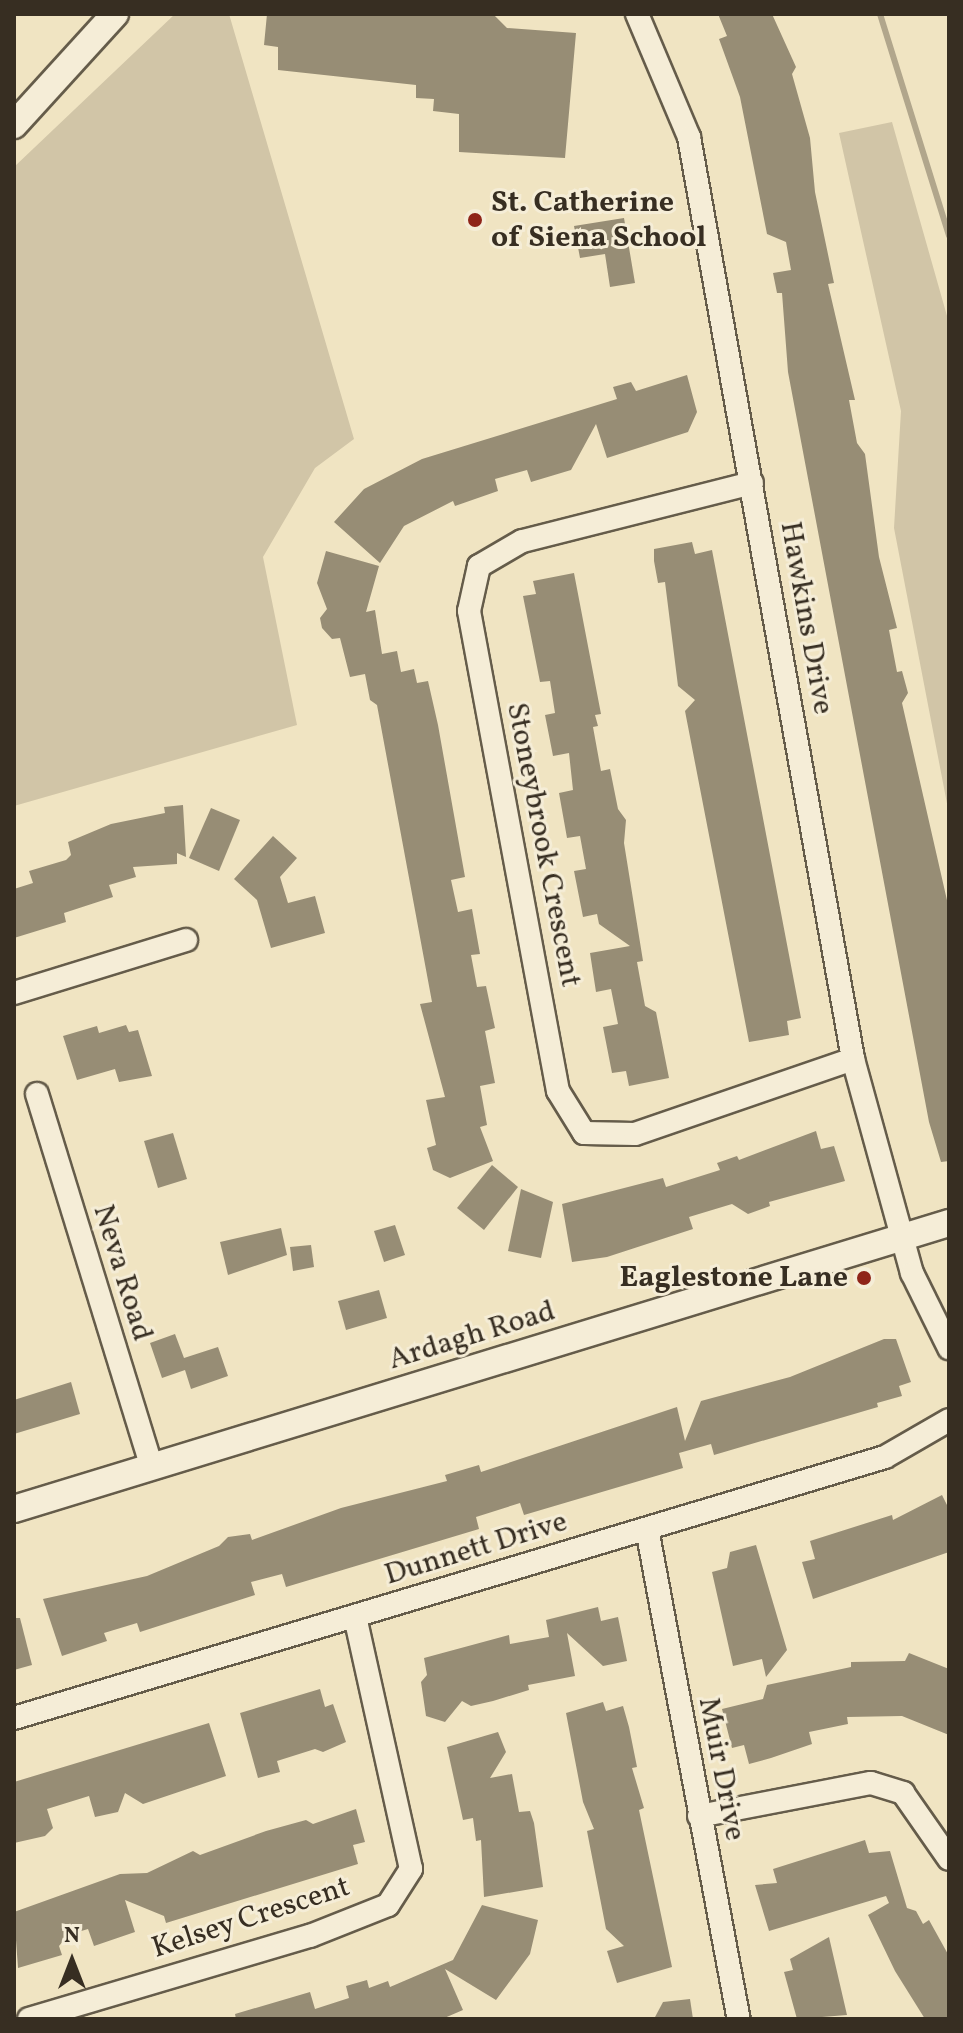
<!DOCTYPE html>
<html>
<head>
<meta charset="utf-8">
<style>
	body { margin:0 }
	#map { position:relative; width:963px; height:2033px; overflow:hidden; background:#f0e4c2; font-family:Vollkorn,serif }
	div>[style] { position:absolute }
	.green>* { inset:0; background:#d1c5a7 }
	.stream>* { height:6px; margin:-3px; padding:0 3px; transform-origin:3px; border-radius:3px; background:#b1a68c }
	.building>* { inset:0; background:#978d75 }
	.roads { filter:drop-shadow(2px 0 #655c4a) drop-shadow(-2px 0 #655c4a) drop-shadow(0 2px #655c4a) drop-shadow(0 -2px #655c4a) }
	.minor>* { height:22px; margin:-11px; padding:0 11px; transform-origin:11px; border-radius:11px; background:#f5edd7 }
	.tertiary>* { height:26px; margin:-13px; padding:0 13px; transform-origin:13px; border-radius:13px; background:#f5edd7 }
	.dots>* { width:22px; height:22px; translate:-50% -50%; box-sizing:border-box; border:4px solid #f5edd7; border-radius:50% }
	span { translate:-50% -50%; white-space:nowrap; text-align:center; line-height:1.15; -webkit-text-stroke:6px #f5edd7; paint-order:stroke }
	.poi-label { font-size:30px; color:#372e22; font-weight:700 }
	.left { translate:0 -50%; text-align:left }
	.right { translate:-100% -50%; text-align:right }
	.street-label { font-size:30px; color:#372e22 }
	.frame { position:absolute; inset:0; border:16px solid #372e22; pointer-events:none }
	.north { position:absolute; left:32px; top:1921px; width:80px; height:80px; -webkit-text-stroke:6px #f5edd7; paint-order:stroke; rotate:0deg; font-size:22px; font-weight:700; line-height:32px; text-align:center; color:#372e22 }
	.north::after { content:''; display:block; margin:auto; width:28px; height:36px; background:#372e22; clip-path:polygon(50% 0,100% 100%,50% 72%,0 100%) }
</style>
</head>
<body>
<div id="map">
	<div class="green">
		<i style="clip-path:polygon(175px 14px,229px 14px,354px 439px,315px 468px,263px 557px,297px 725px,14px 806px,14px 167px)"></i>
		<i style="clip-path:polygon(892px 122px,949px 323px,949px 814px,894px 528px,901px 411px,839px 133px)"></i>
	</div>
	<div class="stream">
		<i style="left:880px;top:14px;width:232px;rotate:72.7deg"></i>
	</div>
	<div class="building">
		<i style="clip-path:polygon(267px 14px,493px 14px,507px 28px,576px 33px,565px 158px,459px 152px,459px 114px,433px 111px,434px 99px,416px 98px,416px 85px,278px 70px,278px 47px,264px 45px)"></i>
		<i style="clip-path:polygon(718px 14px,772px 14px,796px 67px,792px 74px,810px 138px,815px 192px,834px 283px,828px 284px,855px 400px,849px 400px,857px 443px,865px 454px,879px 557px,897px 628px,889px 630px,897px 672px,902px 671px,908px 693px,902px 703px,949px 909px,949px 1161px,941px 1162px,929px 1122px,788px 372px,782px 293px,777px 293px,773px 273px,791px 270px,786px 242px,767px 234px,740px 97px,719px 39px,727px 36px)"></i>
		<i style="clip-path:polygon(624px 218px,635px 283px,610px 287px,605px 254px,580px 258px,574px 226px)"></i>
		<i style="clip-path:polygon(687px 375px,697px 412px,688px 432px,607px 458px,596px 424px,571px 470px,531px 482px,527px 470px,495px 479px,498px 491px,455px 506px,453px 501px,404px 526px,380px 563px,334px 522px,364px 489px,422px 459px,617px 399px,613px 387px,631px 382px,636px 391px)"></i>
		<i style="clip-path:polygon(692px 542px,695px 554px,712px 550px,801px 1018px,787px 1021px,789px 1035px,749px 1042px,685px 711px,695px 700px,678px 686px,665px 582px,658px 583px,654px 561px,654px 549px)"></i>
		<i style="clip-path:polygon(326px 551px,379px 566px,366px 612px,375px 610px,382px 654px,397px 651px,401px 672px,414px 669px,417px 683px,428px 681px,438px 725px,465px 877px,451px 880px,458px 912px,472px 909px,480px 954px,471px 955px,477px 987px,486px 986px,495px 1028px,485px 1031px,495px 1083px,480px 1086px,487px 1125px,480px 1127px,493px 1161px,450px 1178px,433px 1170px,427px 1148px,436px 1145px,426px 1100px,445px 1097px,420px 1004px,432px 1002px,377px 705px,370px 700px,365px 674px,350px 677px,340px 638px,332px 639px,322px 628px,320px 618px,327px 609px,317px 583px)"></i>
		<i style="clip-path:polygon(574px 573px,601px 714px,595px 715px,598px 726px,593px 727px,601px 771px,610px 769px,618px 809px,626px 820px,624px 843px,643px 961px,637px 962px,645px 1006px,656px 1012px,669px 1078px,629px 1086px,626px 1071px,612px 1073px,603px 1027px,618px 1024px,611px 989px,596px 992px,590px 953px,630px 946px,599px 924px,597px 914px,583px 917px,574px 871px,586px 869px,580px 836px,567px 838px,559px 793px,573px 790px,569px 753px,553px 756px,545px 715px,555px 713px,550px 681px,540px 682px,523px 596px,536px 594px,533px 581px)"></i>
		<i style="clip-path:polygon(183px 805px,186px 857px,177px 853px,177px 864px,133px 867px,136px 877px,109px 885px,113px 897px,64px 913px,66px 922px,14px 938px,14px 889px,33px 883px,29px 871px,66px 860px,71px 855px,68px 842px,111px 824px,165px 813px,164px 807px)"></i>
		<i style="clip-path:polygon(211px 808px,240px 820px,219px 871px,189px 858px)"></i>
		<i style="clip-path:polygon(273px 836px,297px 858px,280px 877px,288px 903px,315px 896px,325px 933px,271px 948px,257px 900px,234px 879px)"></i>
		<i style="clip-path:polygon(126px 1025px,129px 1032px,138px 1030px,152px 1076px,119px 1082px,115px 1069px,77px 1080px,63px 1036px,97px 1026px,99px 1033px)"></i>
		<i style="clip-path:polygon(816px 1131px,821px 1149px,834px 1146px,845px 1181px,769px 1202px,770px 1206px,748px 1214px,732px 1204px,689px 1217px,693px 1229px,607px 1257px,572px 1262px,562px 1204px,663px 1178px,666px 1187px,720px 1170px,717px 1163px,737px 1156px,739px 1160px)"></i>
		<i style="clip-path:polygon(173px 1133px,187px 1179px,158px 1188px,144px 1141px)"></i>
		<i style="clip-path:polygon(492px 1165px,518px 1187px,484px 1230px,457px 1208px)"></i>
		<i style="clip-path:polygon(521px 1189px,553px 1202px,541px 1258px,508px 1251px)"></i>
		<i style="clip-path:polygon(395px 1225px,405px 1255px,384px 1262px,374px 1231px)"></i>
		<i style="clip-path:polygon(281px 1228px,287px 1255px,228px 1275px,220px 1242px)"></i>
		<i style="clip-path:polygon(311px 1245px,314px 1267px,293px 1271px,290px 1247px)"></i>
		<i style="clip-path:polygon(379px 1290px,387px 1318px,346px 1330px,338px 1301px)"></i>
		<i style="clip-path:polygon(175px 1334px,184px 1358px,218px 1347px,228px 1376px,191px 1389px,185px 1370px,162px 1378px,150px 1343px)"></i>
		<i style="clip-path:polygon(884px 1339px,896px 1339px,911px 1382px,899px 1386px,902px 1396px,877px 1403px,878px 1407px,714px 1455px,711px 1444px,679px 1453px,683px 1468px,524px 1515px,520px 1503px,476px 1517px,479px 1529px,286px 1587px,282px 1574px,251px 1582px,255px 1595px,140px 1632px,137px 1623px,104px 1633px,107px 1641px,62px 1656px,43px 1599px,147px 1576px,219px 1546px,228px 1537px,250px 1534px,252px 1540px,341px 1508px,447px 1481px,445px 1475px,479px 1465px,481px 1472px,677px 1407px,685px 1441px,701px 1401px,790px 1377px)"></i>
		<i style="clip-path:polygon(71px 1382px,80px 1414px,14px 1434px,14px 1400px)"></i>
		<i style="clip-path:polygon(942px 1495px,949px 1509px,949px 1552px,813px 1599px,802px 1562px,815px 1559px,810px 1541px,892px 1515px,893px 1520px)"></i>
		<i style="clip-path:polygon(756px 1545px,787px 1650px,766px 1677px,762px 1659px,733px 1666px,712px 1572px,727px 1568px,730px 1552px)"></i>
		<i style="clip-path:polygon(598px 1607px,601px 1621px,618px 1617px,627px 1661px,603px 1666px,567px 1633px,575px 1676px,528px 1685px,529px 1690px,493px 1701px,471px 1706px,462px 1701px,445px 1722px,426px 1716px,421px 1682px,427px 1675px,424px 1658px,509px 1635px,510px 1644px,549px 1637px,546px 1620px)"></i>
		<i style="clip-path:polygon(14px 1618px,20px 1618px,32px 1665px,14px 1670px)"></i>
		<i style="clip-path:polygon(909px 1653px,949px 1669px,949px 1735px,902px 1716px,847px 1717px,848px 1724px,809px 1732px,812px 1744px,771px 1758px,749px 1764px,744px 1745px,732px 1748px,722px 1709px,763px 1699px,767px 1685px,851px 1667px,851px 1662px,905px 1661px)"></i>
		<i style="clip-path:polygon(320px 1689px,325px 1707px,333px 1704px,346px 1742px,323px 1752px,315px 1749px,277px 1761px,280px 1772px,258px 1778px,240px 1713px)"></i>
		<i style="clip-path:polygon(603px 1702px,606px 1711px,623px 1706px,629px 1727px,637px 1767px,632px 1768px,644px 1808px,639px 1810px,672px 1967px,617px 1983px,607px 1951px,624px 1946px,606px 1929px,587px 1831px,594px 1829px,583px 1802px,566px 1713px)"></i>
		<i style="clip-path:polygon(209px 1723px,226px 1776px,143px 1804px,125px 1793px,118px 1812px,95px 1817px,89px 1796px,47px 1809px,53px 1828px,45px 1836px,14px 1843px,14px 1782px)"></i>
		<i style="clip-path:polygon(498px 1732px,506px 1752px,490px 1778px,512px 1774px,519px 1812px,530px 1811px,534px 1823px,543px 1887px,484px 1897px,481px 1840px,476px 1841px,473px 1818px,463px 1820px,447px 1747px)"></i>
		<i style="clip-path:polygon(356px 1809px,365px 1842px,353px 1845px,358px 1864px,166px 1923px,164px 1916px,125px 1900px,135px 1932px,94px 1946px,88px 1929px,68px 1935px,59px 1946px,62px 1955px,18px 1968px,14px 1912px,120px 1874px,147px 1873px,193px 1851px,200px 1855px,266px 1831px,306px 1820px,313px 1824px)"></i>
		<i style="clip-path:polygon(865px 1840px,869px 1853px,890px 1851px,907px 1908px,916px 1911px,923px 1924px,929px 1920px,949px 1956px,949px 2019px,925px 2019px,895px 1971px,868px 1915px,889px 1903px,886px 1896px,769px 1931px,755px 1885px,777px 1883px,773px 1869px)"></i>
		<i style="clip-path:polygon(482px 1905px,538px 1920px,530px 1954px,496px 2000px,445px 1969px,463px 2010px,442px 2019px,236px 2019px,235px 2014px,310px 1992px,315px 2009px,349px 1998px,346px 1986px,367px 1980px,369px 1988px,388px 1981px,390px 1987px,453px 1960px)"></i>
		<i style="clip-path:polygon(829px 1937px,847px 2015px,797px 2019px,784px 1972px,793px 1970px,790px 1959px)"></i>
		<i style="clip-path:polygon(690px 1999px,693px 2019px,654px 2019px,663px 2002px)"></i>
	</div>
	<div class="roads">
		<div class="minor">
			<i style="left:637px;top:14px;width:134px;rotate:67.1deg"></i>
			<i style="left:689px;top:137px;width:936px;rotate:79.91deg"></i>
			<i style="left:853px;top:1059px;width:222px;rotate:74.6deg"></i>
			<i style="left:912px;top:1273px;width:84px;rotate:63.7deg"></i>
			<i style="left:752px;top:483px;width:237px;rotate:165.8deg"></i>
			<i style="left:522px;top:541px;width:50px;rotate:149.8deg"></i>
			<i style="left:479px;top:566px;width:46px;rotate:102.5deg"></i>
			<i style="left:469px;top:611px;width:488px;rotate:79.5deg"></i>
			<i style="left:558px;top:1091px;width:49px;rotate:58.2deg"></i>
			<i style="left:584px;top:1133px;width:51px;rotate:1.1deg"></i>
			<i style="left:635px;top:1134px;width:231px;rotate:-19deg"></i>
			<i style="left:14px;top:993px;width:180px;rotate:-17.1deg"></i>
			<i style="left:37px;top:1094px;width:391px;rotate:72.9deg"></i>
			<i style="left:647px;top:1529px;width:499px;rotate:79.4deg"></i>
			<i style="left:14px;top:1718px;width:909px;rotate:-16.68deg"></i>
			<i style="left:885px;top:1457px;width:74px;rotate:-30deg"></i>
			<i style="left:699px;top:1816px;width:175px;rotate:-10.9deg"></i>
			<i style="left:871px;top:1783px;width:34px;rotate:17deg"></i>
			<i style="left:903px;top:1793px;width:80px;rotate:55.1deg"></i>
			<i style="left:29px;top:2019px;width:293px;rotate:-16.5deg"></i>
			<i style="left:310px;top:1936px;width:84px;rotate:-21.7deg"></i>
			<i style="left:388px;top:1905px;width:43px;rotate:-57.4deg"></i>
			<i style="left:411px;top:1869px;width:258px;rotate:-102.5deg"></i>
		</div>
		<div class="tertiary">
			<i style="left:14px;top:125px;width:150px;rotate:-47.7deg"></i>
			<i style="left:14px;top:1509px;width:978px;rotate:-17.01deg"></i>
		</div>
	</div>
	<div class="dots">
		<i style="left:475px;top:220px;background:#8f2418"></i>
		<i style="left:864px;top:1278px;background:#8f2418"></i>
	</div>
	<div class="poi-label">
		<span class="left" style="left:491px;top:220px">St. Catherine<br>of Siena School</span>
		<span class="right" style="left:848px;top:1278px">Eaglestone Lane</span>
	</div>
	<div class="street-label">
		<span style="left:806px;top:618px;rotate:80deg">Hawkins Drive</span>
		<span style="left:543px;top:845px;rotate:79deg">Stoneybrook Crescent</span>
		<span style="left:122px;top:1273px;rotate:73deg">Neva Road</span>
		<span style="left:472px;top:1336px;rotate:-17deg">Ardagh Road</span>
		<span style="left:476px;top:1549px;rotate:-17deg">Dunnett Drive</span>
		<span style="left:721px;top:1769px;rotate:79deg">Muir Drive</span>
		<span style="left:251px;top:1918px;rotate:-18deg">Kelsey Crescent</span>
	</div>
	<div class="frame"></div>
	<div class="north">N</div>
</div>
</body>
</html>
